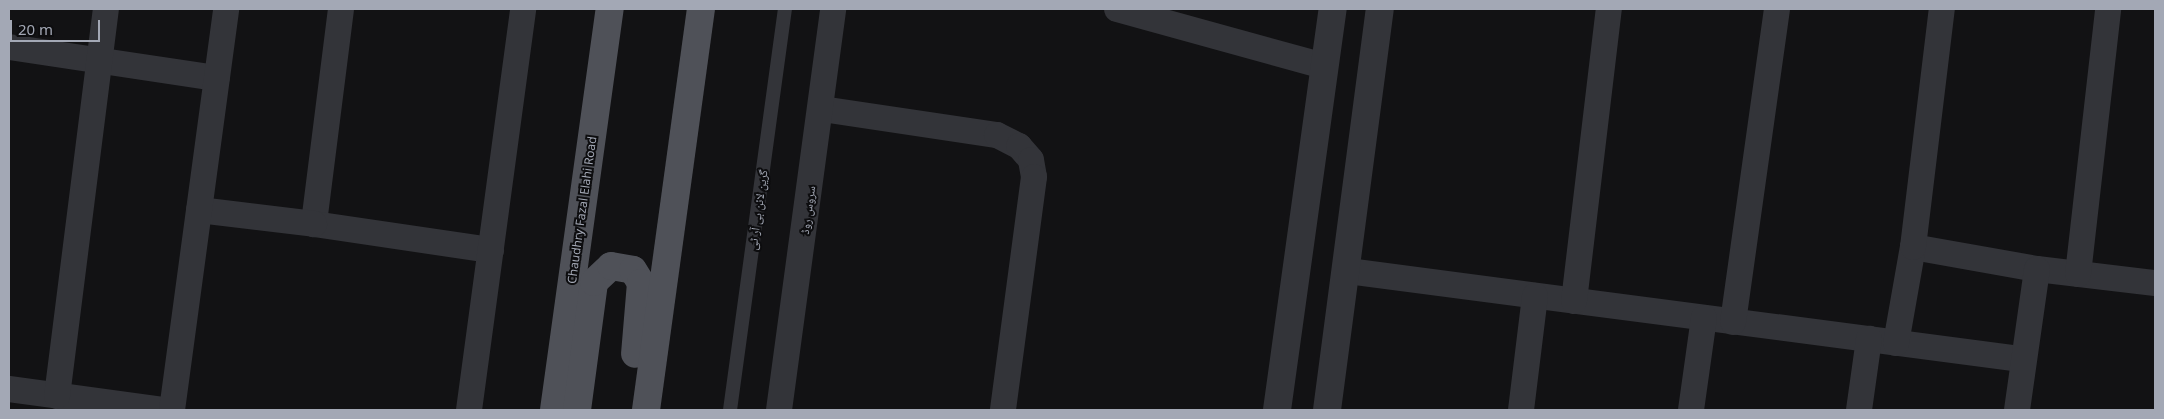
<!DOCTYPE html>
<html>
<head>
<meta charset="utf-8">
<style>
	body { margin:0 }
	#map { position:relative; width:2164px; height:419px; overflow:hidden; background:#121214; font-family:"Noto Sans","Noto Naskh Arabic",sans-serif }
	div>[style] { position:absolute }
	.service>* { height:14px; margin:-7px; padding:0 7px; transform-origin:7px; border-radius:7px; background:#333439 }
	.minor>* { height:26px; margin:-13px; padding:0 13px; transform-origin:13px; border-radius:13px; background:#333439 }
	.tertiary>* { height:28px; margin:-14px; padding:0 14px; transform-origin:14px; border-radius:14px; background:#333439 }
	.primary>* { height:28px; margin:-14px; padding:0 14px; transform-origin:14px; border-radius:14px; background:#4f5158 }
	span { translate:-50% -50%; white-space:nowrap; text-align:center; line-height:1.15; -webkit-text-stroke:4px #0d0d0f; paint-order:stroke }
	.street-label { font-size:12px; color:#a3a8b5 }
	.frame { position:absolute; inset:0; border:10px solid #a3a8b5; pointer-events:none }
	.scale { position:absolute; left:10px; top:20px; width:90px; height:22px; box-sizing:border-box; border:2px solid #a3a8b5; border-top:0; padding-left:6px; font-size:15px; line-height:18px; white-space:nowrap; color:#a3a8b5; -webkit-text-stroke:4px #0d0d0f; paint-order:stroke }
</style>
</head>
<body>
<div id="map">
	<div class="service">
		<i style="left:730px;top:410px;width:405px;rotate:-82.2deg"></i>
	</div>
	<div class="minor">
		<i style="left:341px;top:9px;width:217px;rotate:97.2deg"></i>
		<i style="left:314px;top:224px;width:179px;rotate:8.4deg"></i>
		<i style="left:1117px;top:9px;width:215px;rotate:15.4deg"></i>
		<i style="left:9px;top:47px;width:210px;rotate:8.5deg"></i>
		<i style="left:822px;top:109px;width:177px;rotate:8.5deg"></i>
		<i style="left:997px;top:135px;width:25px;rotate:27deg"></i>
		<i style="left:1019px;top:146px;width:18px;rotate:49deg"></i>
		<i style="left:1031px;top:160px;width:17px;rotate:80deg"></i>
		<i style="left:1034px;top:177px;width:235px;rotate:97.6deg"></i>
		<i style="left:199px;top:210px;width:116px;rotate:6.9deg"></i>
		<i style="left:1913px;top:247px;width:126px;rotate:10.1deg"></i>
		<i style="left:2037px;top:269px;width:119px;rotate:6.8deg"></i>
		<i style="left:1348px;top:271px;width:679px;rotate:7.45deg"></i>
		<i style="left:2078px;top:274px;width:267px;rotate:-83.5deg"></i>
		<i style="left:1574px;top:301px;width:294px;rotate:-83.2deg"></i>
		<i style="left:1733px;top:322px;width:316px;rotate:-82deg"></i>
		<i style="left:1896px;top:343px;width:97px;rotate:-80deg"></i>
		<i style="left:1913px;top:247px;width:240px;rotate:-83.1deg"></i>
		<i style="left:9px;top:389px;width:157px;rotate:7.7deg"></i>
		<i style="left:57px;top:396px;width:390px;rotate:-82.8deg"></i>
		<i style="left:172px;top:410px;width:405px;rotate:-82.3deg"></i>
		<i style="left:469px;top:410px;width:405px;rotate:-82.3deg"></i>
		<i style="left:779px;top:410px;width:405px;rotate:-82.3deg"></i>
		<i style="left:1521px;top:410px;width:115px;rotate:-83deg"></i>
		<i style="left:1691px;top:410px;width:93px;rotate:-82deg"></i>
		<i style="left:1859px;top:410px;width:72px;rotate:-82deg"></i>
		<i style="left:2017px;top:410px;width:142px;rotate:-81.9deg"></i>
	</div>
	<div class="tertiary">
		<i style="left:1277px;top:410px;width:405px;rotate:-82.1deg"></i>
		<i style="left:1327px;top:410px;width:404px;rotate:-82.5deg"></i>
	</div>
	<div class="primary">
		<i style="left:554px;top:410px;width:405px;rotate:-82.1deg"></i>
		<i style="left:577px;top:410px;width:129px;rotate:-82.4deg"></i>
		<i style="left:594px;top:282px;width:23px;rotate:-43deg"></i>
		<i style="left:611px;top:266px;width:22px;rotate:10deg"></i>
		<i style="left:633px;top:270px;width:15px;rotate:58deg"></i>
		<i style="left:641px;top:283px;width:71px;rotate:94.8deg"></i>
		<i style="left:646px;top:410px;width:405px;rotate:-82.2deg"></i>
	</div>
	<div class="street-label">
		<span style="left:582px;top:210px;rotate:-82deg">Chaudhry Fazal Elahi Road</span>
		<span style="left:758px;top:210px;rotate:-82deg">گرین لائن بی آر ٹی</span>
		<span style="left:808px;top:210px;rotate:-82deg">سروس روڈ</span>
	</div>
	<div class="frame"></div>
	<div class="scale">20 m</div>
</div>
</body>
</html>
